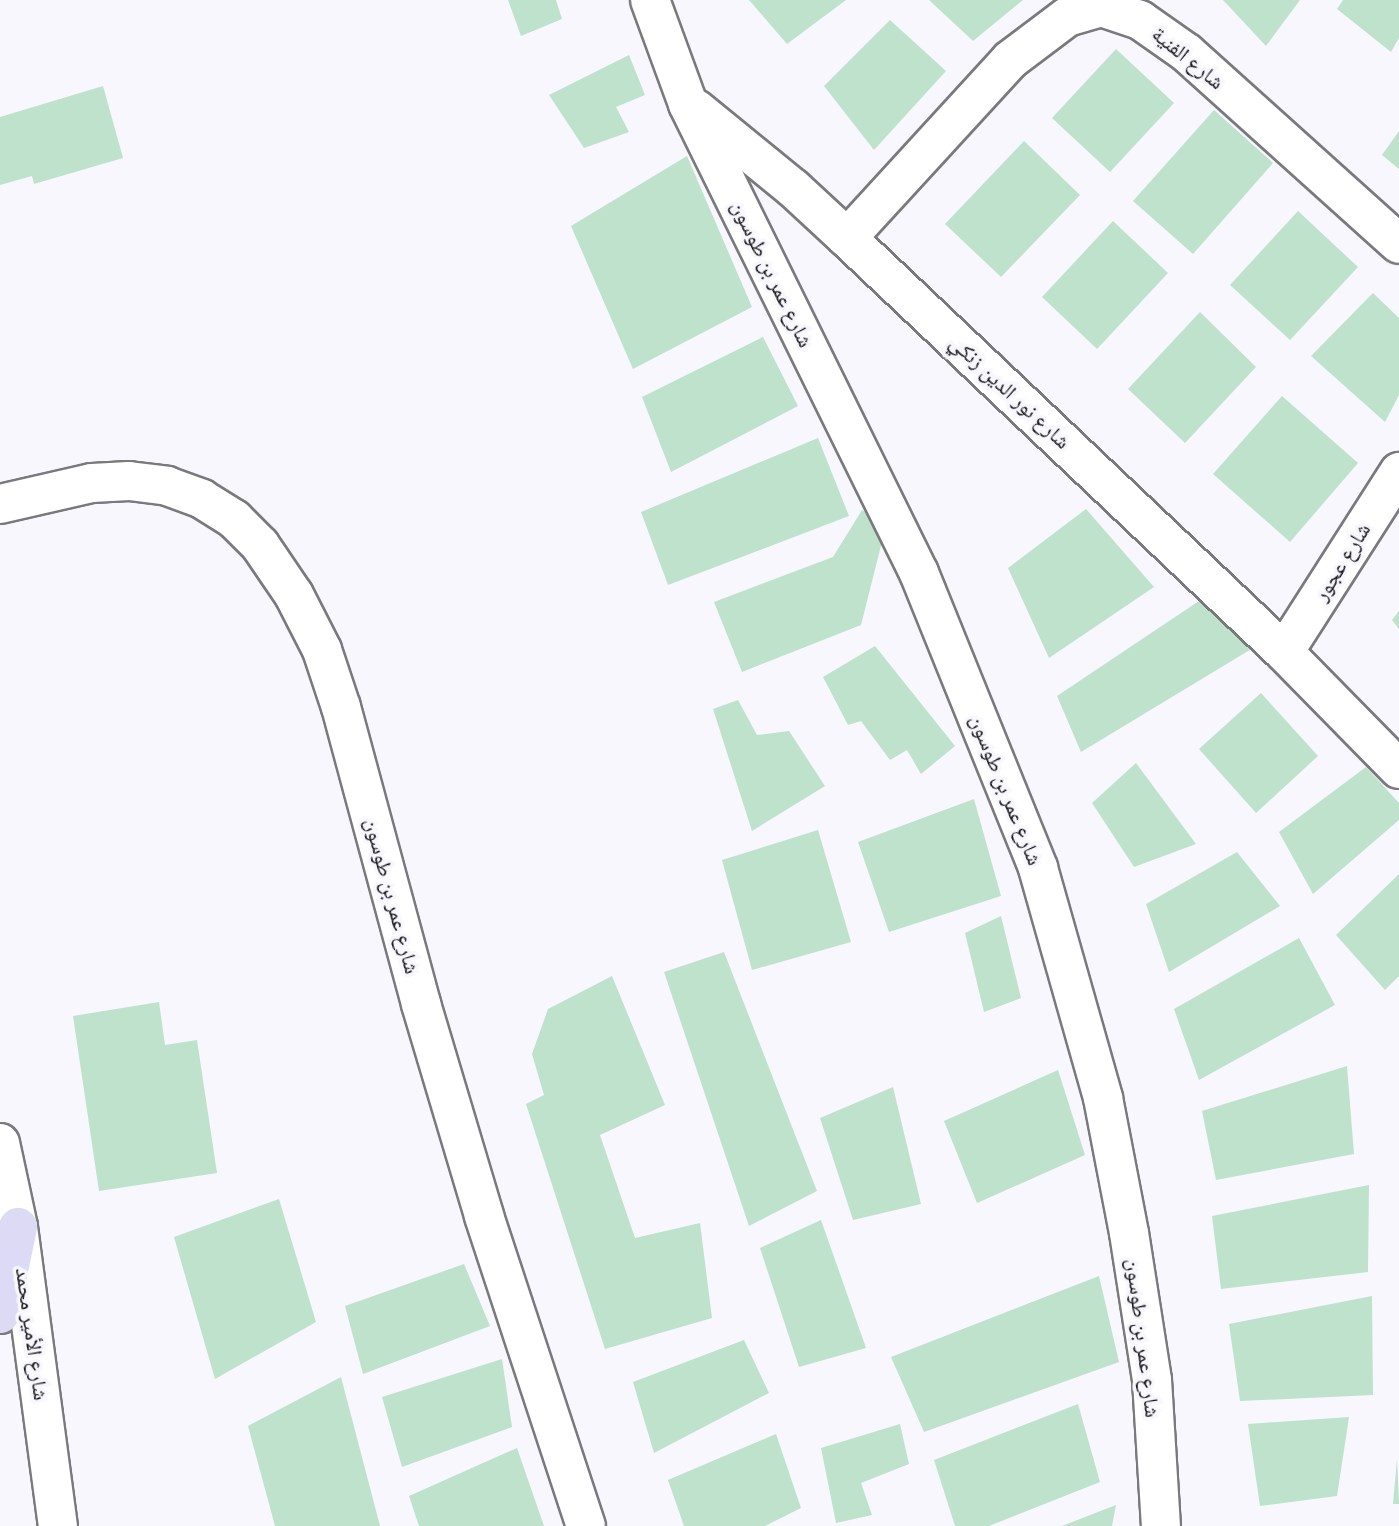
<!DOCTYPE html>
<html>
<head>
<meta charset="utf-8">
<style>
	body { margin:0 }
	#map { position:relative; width:1399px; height:1526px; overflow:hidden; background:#f7f7fd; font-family:"Fira Sans Condensed","Noto Naskh Arabic",sans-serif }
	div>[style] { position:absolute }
	.building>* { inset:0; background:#bee2cb }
	.roads { filter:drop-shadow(2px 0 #79797e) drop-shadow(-2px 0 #79797e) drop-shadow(0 2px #79797e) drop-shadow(0 -2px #79797e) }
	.minor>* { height:38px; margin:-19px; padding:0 19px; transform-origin:19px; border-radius:19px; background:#fff }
	.major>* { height:38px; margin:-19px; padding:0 19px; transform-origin:19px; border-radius:19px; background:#dcdaf5 }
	span { translate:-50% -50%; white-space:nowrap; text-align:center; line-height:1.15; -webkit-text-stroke:7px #f7f7fd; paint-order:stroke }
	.street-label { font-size:21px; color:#121214 }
</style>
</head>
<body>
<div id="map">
	<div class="building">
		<i style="clip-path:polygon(508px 0,556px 0,562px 19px,521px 36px)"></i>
		<i style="clip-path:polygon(749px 0,846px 0,787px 44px)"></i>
		<i style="clip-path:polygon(929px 0,1023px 0,973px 41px)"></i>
		<i style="clip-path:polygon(1223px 0,1300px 0,1266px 46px)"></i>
		<i style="clip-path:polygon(1343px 0,1399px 0,1399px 38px,1391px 52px,1337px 9px)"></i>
		<i style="clip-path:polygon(890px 20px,946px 71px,874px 150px,824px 86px)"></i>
		<i style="clip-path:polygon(1116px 49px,1174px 103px,1110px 172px,1052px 118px)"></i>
		<i style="clip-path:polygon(629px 55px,645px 95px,616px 107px,629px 132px,584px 148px,549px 95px)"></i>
		<i style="clip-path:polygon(103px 86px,123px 158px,34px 184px,32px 176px,0 185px,0 117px)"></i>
		<i style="clip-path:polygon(1214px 110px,1273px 163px,1193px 254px,1133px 201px)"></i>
		<i style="clip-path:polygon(1399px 131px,1399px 169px,1382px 155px)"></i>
		<i style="clip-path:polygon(1024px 141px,1080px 195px,1001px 277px,945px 224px)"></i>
		<i style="clip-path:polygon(687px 156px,752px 307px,633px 369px,571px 226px)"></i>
		<i style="clip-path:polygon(1298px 211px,1358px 267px,1290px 340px,1230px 285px)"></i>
		<i style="clip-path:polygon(1113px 221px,1168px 273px,1097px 349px,1042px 297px)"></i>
		<i style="clip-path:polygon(1373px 293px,1399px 318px,1399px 395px,1385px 422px,1311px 356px)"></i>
		<i style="clip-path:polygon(1200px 312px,1256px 367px,1185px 443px,1128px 389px)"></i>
		<i style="clip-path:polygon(763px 337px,798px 406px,671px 472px,642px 397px)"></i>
		<i style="clip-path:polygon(1282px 396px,1358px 463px,1290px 542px,1213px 474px)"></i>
		<i style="clip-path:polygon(818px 438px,849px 516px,668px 585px,641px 512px)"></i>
		<i style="clip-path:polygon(1086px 509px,1154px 587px,1049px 658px,1008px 568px)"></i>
		<i style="clip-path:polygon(862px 510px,887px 522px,861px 625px,742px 672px,714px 602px,833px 557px)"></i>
		<i style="clip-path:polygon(1199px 601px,1258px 645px,1081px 752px,1057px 696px)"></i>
		<i style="clip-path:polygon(1399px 611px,1399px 629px,1392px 620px)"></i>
		<i style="clip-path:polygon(875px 646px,955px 746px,921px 774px,907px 750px,890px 760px,861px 721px,848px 725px,823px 677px)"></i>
		<i style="clip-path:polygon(1261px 693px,1318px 756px,1256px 813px,1199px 749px)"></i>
		<i style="clip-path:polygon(738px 700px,757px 735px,789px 731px,825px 786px,752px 831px,713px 709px)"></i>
		<i style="clip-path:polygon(1136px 763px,1196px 844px,1134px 867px,1092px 803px)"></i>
		<i style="clip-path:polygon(1366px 767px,1399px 803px,1399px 820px,1313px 894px,1279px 832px)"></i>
		<i style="clip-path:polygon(974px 799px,1001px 896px,889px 932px,858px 842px)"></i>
		<i style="clip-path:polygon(818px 830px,851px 942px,752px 970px,722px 860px)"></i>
		<i style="clip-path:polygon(1237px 852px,1280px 906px,1169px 972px,1146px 904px)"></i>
		<i style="clip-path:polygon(1399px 874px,1399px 976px,1385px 990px,1336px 935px)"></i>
		<i style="clip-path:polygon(1001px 916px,1021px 998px,984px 1012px,965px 933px)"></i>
		<i style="clip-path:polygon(1299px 938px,1335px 1005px,1199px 1080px,1174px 1009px)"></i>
		<i style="clip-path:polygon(724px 952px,817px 1191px,749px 1226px,664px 972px)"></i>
		<i style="clip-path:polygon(612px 976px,665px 1105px,600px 1135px,635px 1238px,700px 1223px,712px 1318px,605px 1349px,526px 1104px,544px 1095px,532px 1054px,548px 1009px)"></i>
		<i style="clip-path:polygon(159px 1002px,165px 1045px,197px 1040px,217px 1173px,99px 1191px,73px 1016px)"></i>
		<i style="clip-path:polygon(1347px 1066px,1354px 1154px,1216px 1180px,1202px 1111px)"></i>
		<i style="clip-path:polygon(1058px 1070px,1085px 1155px,977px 1203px,944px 1121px)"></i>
		<i style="clip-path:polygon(893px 1087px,921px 1204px,853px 1220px,820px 1118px)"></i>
		<i style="clip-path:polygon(1369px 1185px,1368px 1272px,1221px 1289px,1212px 1216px)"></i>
		<i style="clip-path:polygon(279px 1199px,316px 1322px,215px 1379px,174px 1237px)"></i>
		<i style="clip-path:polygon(821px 1220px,866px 1348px,799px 1367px,760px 1248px)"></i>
		<i style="clip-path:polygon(464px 1264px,490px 1326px,363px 1374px,345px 1306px)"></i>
		<i style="clip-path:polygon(1099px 1276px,1119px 1362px,924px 1432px,891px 1357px)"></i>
		<i style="clip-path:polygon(1372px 1296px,1373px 1395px,1240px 1401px,1229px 1324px)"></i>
		<i style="clip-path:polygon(744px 1340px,769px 1393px,654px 1453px,633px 1382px)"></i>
		<i style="clip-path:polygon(502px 1359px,512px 1427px,402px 1467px,382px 1397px)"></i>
		<i style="clip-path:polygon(341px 1377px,380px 1526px,275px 1526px,248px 1426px)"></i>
		<i style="clip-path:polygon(1078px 1404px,1100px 1482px,989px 1526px,955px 1526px,934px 1460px)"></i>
		<i style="clip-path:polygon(1349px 1417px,1337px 1496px,1260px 1506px,1248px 1424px)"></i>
		<i style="clip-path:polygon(900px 1424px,909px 1464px,861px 1483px,872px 1515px,836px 1523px,821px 1448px)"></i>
		<i style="clip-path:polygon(776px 1434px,801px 1508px,765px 1526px,684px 1526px,668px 1480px)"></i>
		<i style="clip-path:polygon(517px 1448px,544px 1526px,419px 1526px,409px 1496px)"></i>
		<i style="clip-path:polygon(1397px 1459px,1399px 1504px,1393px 1504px)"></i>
		<i style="clip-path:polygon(1116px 1505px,1112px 1526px,1062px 1526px)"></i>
	</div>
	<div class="roads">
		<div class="minor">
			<i style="left:650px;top:0;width:111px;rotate:69.9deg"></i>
			<i style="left:688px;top:104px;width:523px;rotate:63.78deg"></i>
			<i style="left:919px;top:573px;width:318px;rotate:68deg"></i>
			<i style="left:1038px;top:868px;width:239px;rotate:74.2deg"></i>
			<i style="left:1103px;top:1098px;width:137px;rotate:79.1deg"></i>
			<i style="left:1129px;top:1233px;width:149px;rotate:81.1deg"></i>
			<i style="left:1152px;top:1380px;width:146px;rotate:86.5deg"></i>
			<i style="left:696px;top:109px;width:125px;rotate:39.2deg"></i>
			<i style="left:793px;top:188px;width:74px;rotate:42.8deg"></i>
			<i style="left:847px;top:238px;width:602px;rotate:43.45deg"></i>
			<i style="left:1284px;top:652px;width:164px;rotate:45.5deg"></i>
			<i style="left:847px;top:238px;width:241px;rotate:-47.5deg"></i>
			<i style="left:1010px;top:60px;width:71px;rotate:-37deg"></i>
			<i style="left:1067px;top:17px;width:35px;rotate:-16deg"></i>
			<i style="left:1101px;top:7px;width:41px;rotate:18.4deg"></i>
			<i style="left:1140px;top:20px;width:57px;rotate:35.1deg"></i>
			<i style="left:1187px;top:53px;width:285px;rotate:42deg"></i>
			<i style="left:0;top:504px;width:94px;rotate:-12.9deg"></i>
			<i style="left:92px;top:483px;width:37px;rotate:-3deg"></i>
			<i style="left:129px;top:481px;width:38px;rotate:7deg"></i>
			<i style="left:167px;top:486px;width:37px;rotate:20deg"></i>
			<i style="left:202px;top:499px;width:38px;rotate:32deg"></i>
			<i style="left:234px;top:519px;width:37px;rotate:45deg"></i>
			<i style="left:260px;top:545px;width:60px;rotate:55.8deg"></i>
			<i style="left:294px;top:595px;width:62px;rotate:63deg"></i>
			<i style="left:322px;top:650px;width:60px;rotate:71.6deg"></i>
			<i style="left:341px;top:707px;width:308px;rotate:74.9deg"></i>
			<i style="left:421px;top:1004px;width:221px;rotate:73.4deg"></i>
			<i style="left:484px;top:1216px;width:326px;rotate:71.8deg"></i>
			<i style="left:1284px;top:652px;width:214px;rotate:-57.4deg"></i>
			<i style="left:0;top:1143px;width:86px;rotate:77.9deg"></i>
			<i style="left:18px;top:1227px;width:302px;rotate:82.4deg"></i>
		</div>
		<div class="major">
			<i style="left:0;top:1314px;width:89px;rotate:-78.3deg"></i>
		</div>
	</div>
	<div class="street-label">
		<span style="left:1188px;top:58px;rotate:39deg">شارع الفنية</span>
		<span style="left:772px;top:274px;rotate:64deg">شارع عمر بن طوسون</span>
		<span style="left:1010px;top:392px;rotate:43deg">شارع نور الدين زنكي</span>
		<span style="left:1342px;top:562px;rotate:-58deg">شارع عجور</span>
		<span style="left:1006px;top:790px;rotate:68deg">شارع عمر بن طوسون</span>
		<span style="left:392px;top:896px;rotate:75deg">شارع عمر بن طوسون</span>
		<span style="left:32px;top:1334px;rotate:82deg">شارع الأمير محمد</span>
		<span style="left:1143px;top:1338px;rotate:83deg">شارع عمر بن طوسون</span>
	</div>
</div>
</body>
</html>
